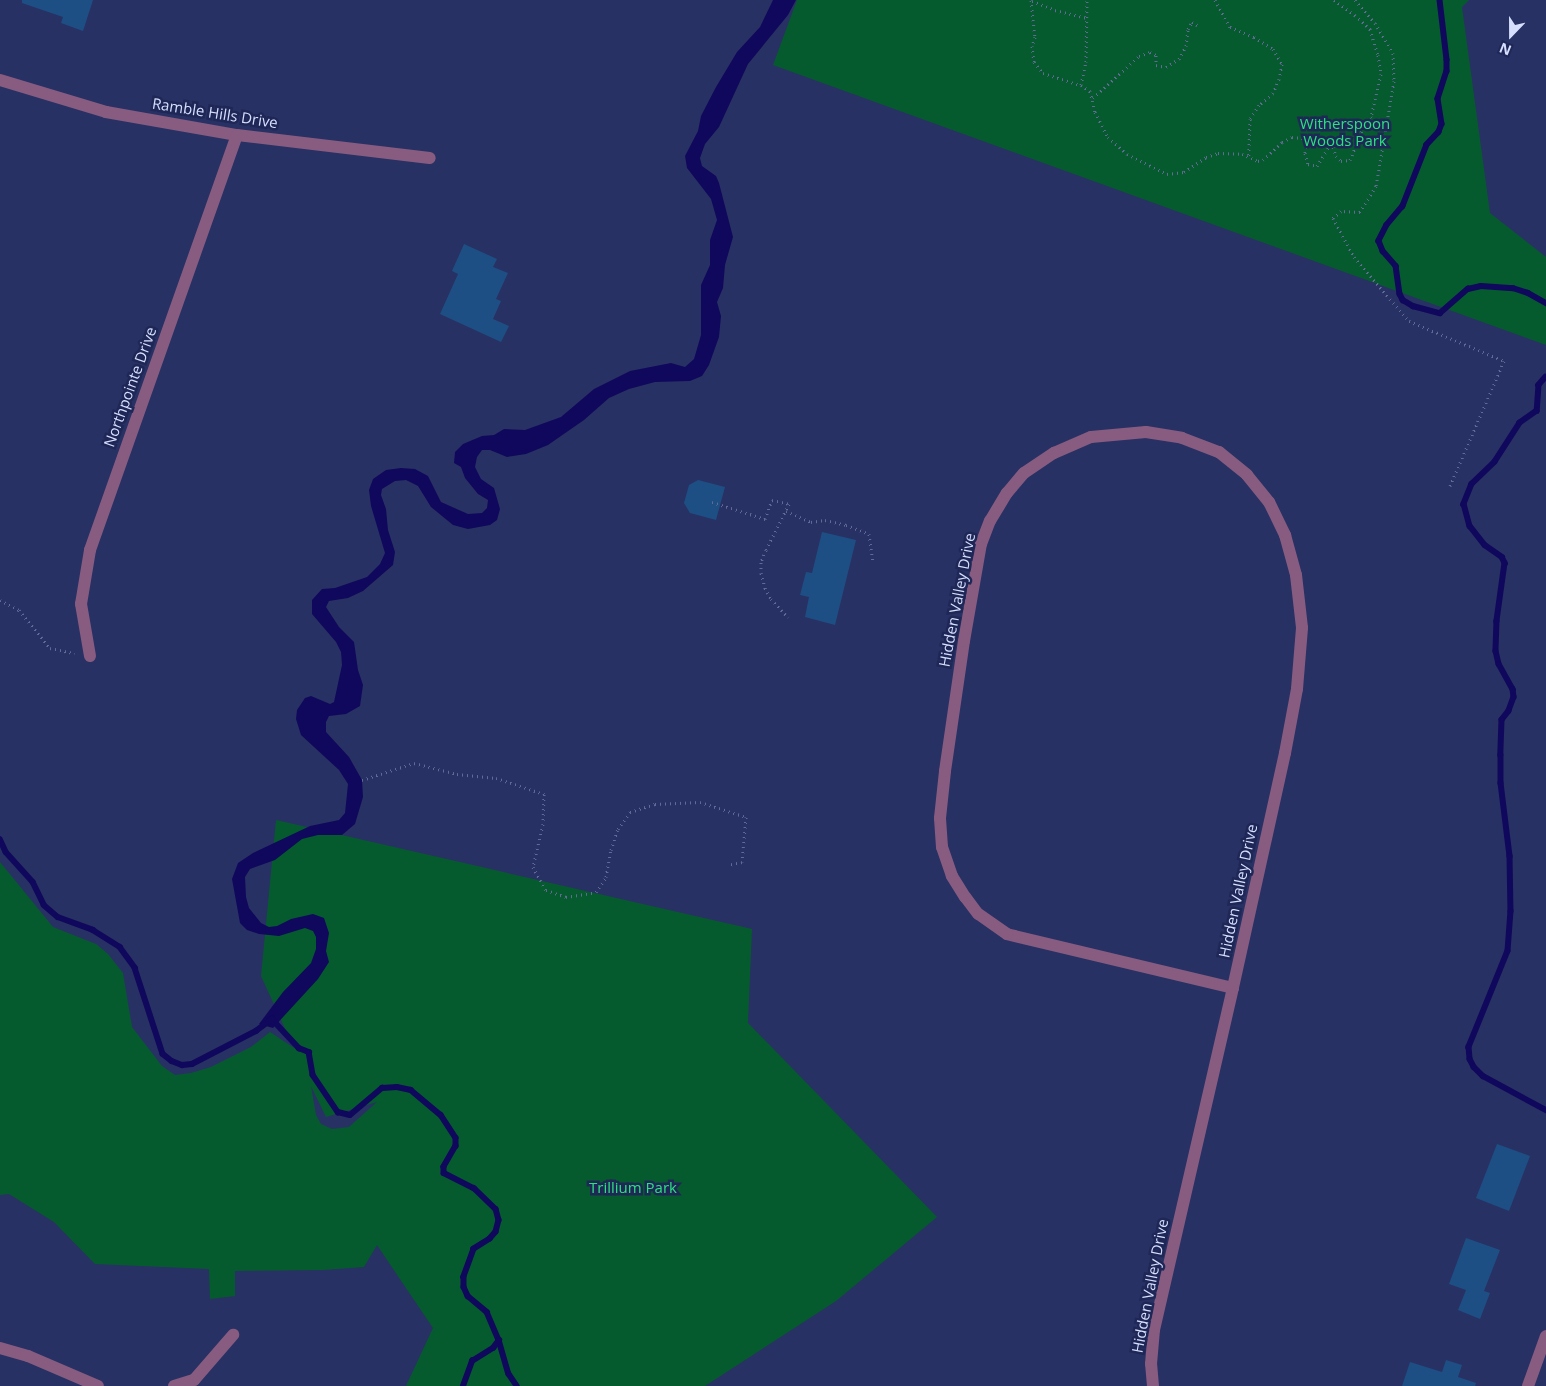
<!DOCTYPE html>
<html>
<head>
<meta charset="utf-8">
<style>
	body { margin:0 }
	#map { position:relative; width:1546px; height:1386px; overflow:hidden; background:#283163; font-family:"Open Sans",sans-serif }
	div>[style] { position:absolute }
	.green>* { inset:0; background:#065b2e }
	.water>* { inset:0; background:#10085c }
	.stream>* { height:5.5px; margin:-2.75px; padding:0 2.75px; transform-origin:2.75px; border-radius:2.75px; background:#10085c }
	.building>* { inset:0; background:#1e4f84 }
	.path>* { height:3px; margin-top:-1.5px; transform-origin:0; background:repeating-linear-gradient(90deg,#626b97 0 1px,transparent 0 5px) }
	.street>* { height:12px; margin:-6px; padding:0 6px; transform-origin:6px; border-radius:6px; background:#885c80 }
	span { translate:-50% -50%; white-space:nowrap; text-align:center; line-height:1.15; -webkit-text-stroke:5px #1f2757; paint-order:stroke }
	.street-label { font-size:15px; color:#d6dffe }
	.park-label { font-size:15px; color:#29e37d }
	.north { position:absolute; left:1486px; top:10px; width:50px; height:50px; -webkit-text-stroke:4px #1f2757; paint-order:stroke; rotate:202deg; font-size:14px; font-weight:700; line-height:20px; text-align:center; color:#d6dffe }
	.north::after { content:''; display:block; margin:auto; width:18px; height:22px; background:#d6dffe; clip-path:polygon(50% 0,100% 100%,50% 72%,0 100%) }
</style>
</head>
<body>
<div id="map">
	<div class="green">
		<i style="clip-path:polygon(797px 0,1469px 0,1462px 7px,1490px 213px,1546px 257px,1546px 345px,773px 65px)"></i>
		<i style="clip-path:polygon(evenodd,276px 820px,752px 929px,748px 1023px,937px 1217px,836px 1301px,705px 1386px,406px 1386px,433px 1328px,377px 1245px,364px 1267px,323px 1270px,235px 1271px,235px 1296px,210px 1299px,209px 1269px,95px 1264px,54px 1222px,9px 1194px,0 1195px,0 862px,53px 927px,96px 944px,108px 954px,123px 973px,132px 1027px,162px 1066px,175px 1075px,191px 1073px,211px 1067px,251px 1047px,270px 1032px,294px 1048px,261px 976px,276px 820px,311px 1086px,326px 1117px,377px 1102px,349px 1127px,332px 1129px,321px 1124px,316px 1115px,311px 1086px)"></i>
	</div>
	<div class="water">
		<i style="clip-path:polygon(773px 0,796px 0,788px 15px,748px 64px,719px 127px,705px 144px,700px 158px,702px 166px,716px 176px,719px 183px,733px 237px,725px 265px,723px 288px,717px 302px,721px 316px,719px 337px,709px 365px,702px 376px,690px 381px,655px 382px,629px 389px,609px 398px,584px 420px,548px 445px,526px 454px,507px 457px,490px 450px,482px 450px,477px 457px,475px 467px,481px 479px,494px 488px,500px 509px,497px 520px,490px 525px,468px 529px,453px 525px,431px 507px,418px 486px,406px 480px,395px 481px,382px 489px,381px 495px,386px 509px,388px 530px,395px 552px,393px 565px,363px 591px,348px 598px,329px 601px,326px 607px,339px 627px,354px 642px,358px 670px,363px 685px,360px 706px,346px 714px,329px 716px,326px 722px,326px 732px,349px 757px,362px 780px,363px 797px,355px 824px,342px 835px,318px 835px,302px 839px,275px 860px,250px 869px,245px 877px,246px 897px,249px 908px,261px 923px,269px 927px,277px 926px,291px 919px,313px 914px,324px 918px,329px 933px,326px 951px,329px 962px,318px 979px,273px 1028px,259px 1024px,283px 992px,311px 963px,316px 949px,316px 937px,313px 931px,305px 928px,279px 936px,259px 934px,247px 930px,240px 923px,232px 879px,238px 863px,253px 853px,310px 826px,339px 820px,345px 813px,348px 784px,339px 770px,301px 735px,296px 719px,297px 710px,305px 698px,311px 696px,330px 704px,334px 702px,342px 665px,341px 652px,336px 642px,312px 614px,312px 600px,322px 589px,335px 588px,367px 577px,380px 564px,385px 553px,371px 506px,369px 490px,373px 479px,386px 470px,401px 468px,415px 469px,428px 476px,441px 502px,468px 514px,482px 513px,487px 508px,488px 500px,478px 494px,465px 478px,461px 467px,454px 463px,455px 452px,463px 444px,482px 436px,494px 435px,504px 429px,525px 430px,561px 417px,594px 389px,630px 371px,671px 363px,685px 367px,694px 359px,701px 335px,701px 285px,710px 265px,710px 240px,717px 220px,711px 199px,687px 168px,685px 156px,698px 131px,701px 116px,716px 87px,737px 52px,760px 27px)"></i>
	</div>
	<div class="stream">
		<i style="left:1440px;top:0;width:60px;rotate:83.3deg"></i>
		<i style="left:1447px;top:60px;width:11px;rotate:90deg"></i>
		<i style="left:1447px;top:71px;width:29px;rotate:108deg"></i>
		<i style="left:1438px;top:99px;width:25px;rotate:81deg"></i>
		<i style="left:1442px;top:124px;width:9px;rotate:111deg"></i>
		<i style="left:1439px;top:132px;width:18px;rotate:133deg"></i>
		<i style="left:1427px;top:145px;width:66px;rotate:111.5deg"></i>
		<i style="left:1403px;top:206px;width:25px;rotate:130deg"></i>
		<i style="left:1387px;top:225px;width:18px;rotate:117deg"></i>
		<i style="left:1379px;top:241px;width:11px;rotate:68deg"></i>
		<i style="left:1383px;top:251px;width:20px;rotate:49deg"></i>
		<i style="left:1396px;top:266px;width:28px;rotate:82deg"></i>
		<i style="left:1400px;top:294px;width:7px;rotate:63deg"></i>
		<i style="left:1403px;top:300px;width:12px;rotate:31deg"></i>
		<i style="left:1413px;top:306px;width:28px;rotate:15deg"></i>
		<i style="left:1440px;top:313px;width:37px;rotate:-41deg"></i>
		<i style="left:1468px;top:289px;width:13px;rotate:-13deg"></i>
		<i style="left:1481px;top:286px;width:32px;rotate:4deg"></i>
		<i style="left:1513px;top:288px;width:16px;rotate:18deg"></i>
		<i style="left:1528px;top:293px;width:21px;rotate:29deg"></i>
		<i style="left:1546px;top:377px;width:11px;rotate:131deg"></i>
		<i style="left:1539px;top:385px;width:26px;rotate:94deg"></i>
		<i style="left:1537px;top:411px;width:21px;rotate:145deg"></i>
		<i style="left:1520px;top:423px;width:46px;rotate:122.7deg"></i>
		<i style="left:1495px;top:462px;width:32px;rotate:136deg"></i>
		<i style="left:1472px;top:484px;width:22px;rotate:112deg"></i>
		<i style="left:1464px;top:504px;width:23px;rotate:75deg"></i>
		<i style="left:1470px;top:526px;width:24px;rotate:52deg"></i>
		<i style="left:1485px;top:545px;width:21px;rotate:35deg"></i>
		<i style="left:1502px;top:557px;width:7px;rotate:63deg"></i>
		<i style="left:1505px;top:563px;width:59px;rotate:97.9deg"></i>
		<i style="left:1497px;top:621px;width:30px;rotate:92deg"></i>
		<i style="left:1496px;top:651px;width:13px;rotate:77deg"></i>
		<i style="left:1499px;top:664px;width:29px;rotate:61deg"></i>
		<i style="left:1513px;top:689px;width:8px;rotate:83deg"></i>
		<i style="left:1514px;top:697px;width:15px;rotate:110deg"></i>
		<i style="left:1509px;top:711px;width:11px;rotate:128deg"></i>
		<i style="left:1502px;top:720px;width:35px;rotate:92deg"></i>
		<i style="left:1501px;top:755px;width:28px;rotate:90deg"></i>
		<i style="left:1501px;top:783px;width:74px;rotate:83deg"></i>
		<i style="left:1510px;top:856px;width:55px;rotate:89deg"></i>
		<i style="left:1511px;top:911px;width:40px;rotate:94.3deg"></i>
		<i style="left:1508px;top:951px;width:104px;rotate:112.1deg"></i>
		<i style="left:1469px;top:1047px;width:12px;rotate:85deg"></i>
		<i style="left:1470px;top:1059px;width:9px;rotate:63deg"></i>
		<i style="left:1474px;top:1067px;width:13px;rotate:45deg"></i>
		<i style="left:1483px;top:1076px;width:72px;rotate:28.4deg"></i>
		<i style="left:0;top:839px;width:14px;rotate:65deg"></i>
		<i style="left:6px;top:852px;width:40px;rotate:48deg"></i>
		<i style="left:33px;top:882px;width:25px;rotate:64deg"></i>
		<i style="left:44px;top:905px;width:18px;rotate:41deg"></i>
		<i style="left:58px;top:917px;width:37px;rotate:20deg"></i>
		<i style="left:93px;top:930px;width:32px;rotate:32deg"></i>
		<i style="left:120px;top:947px;width:26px;rotate:54deg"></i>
		<i style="left:135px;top:968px;width:90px;rotate:72deg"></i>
		<i style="left:163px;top:1054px;width:11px;rotate:38deg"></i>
		<i style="left:172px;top:1061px;width:11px;rotate:22deg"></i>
		<i style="left:182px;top:1065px;width:10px;rotate:-6deg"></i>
		<i style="left:192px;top:1064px;width:72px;rotate:-27.3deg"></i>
		<i style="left:256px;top:1031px;width:20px;rotate:-37deg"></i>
		<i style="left:272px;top:1019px;width:40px;rotate:47deg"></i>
		<i style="left:299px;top:1048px;width:11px;rotate:22deg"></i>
		<i style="left:309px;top:1052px;width:23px;rotate:80deg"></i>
		<i style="left:313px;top:1075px;width:45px;rotate:56deg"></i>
		<i style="left:338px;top:1112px;width:12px;rotate:14deg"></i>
		<i style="left:350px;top:1115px;width:42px;rotate:-40.2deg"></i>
		<i style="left:382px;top:1088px;width:15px;rotate:-4deg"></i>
		<i style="left:397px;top:1087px;width:14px;rotate:12deg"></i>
		<i style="left:411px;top:1090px;width:39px;rotate:40deg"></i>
		<i style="left:441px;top:1115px;width:27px;rotate:57deg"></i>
		<i style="left:456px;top:1138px;width:8px;rotate:90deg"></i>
		<i style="left:456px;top:1146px;width:24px;rotate:120deg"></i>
		<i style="left:444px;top:1167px;width:6px;rotate:90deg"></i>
		<i style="left:444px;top:1173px;width:34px;rotate:27deg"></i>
		<i style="left:474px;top:1188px;width:30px;rotate:44deg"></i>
		<i style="left:496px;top:1209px;width:11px;rotate:75deg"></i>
		<i style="left:499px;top:1220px;width:12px;rotate:104deg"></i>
		<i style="left:496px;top:1232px;width:9px;rotate:131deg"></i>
		<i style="left:490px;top:1239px;width:19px;rotate:148deg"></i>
		<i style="left:474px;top:1249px;width:30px;rotate:110deg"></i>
		<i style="left:464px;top:1277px;width:10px;rotate:90deg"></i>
		<i style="left:464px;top:1287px;width:10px;rotate:66deg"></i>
		<i style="left:468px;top:1296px;width:25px;rotate:40deg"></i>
		<i style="left:487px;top:1312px;width:30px;rotate:67deg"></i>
		<i style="left:499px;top:1340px;width:35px;rotate:74deg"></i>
		<i style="left:509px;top:1374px;width:14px;rotate:56deg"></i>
		<i style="left:463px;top:1386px;width:27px;rotate:-70deg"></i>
		<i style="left:472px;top:1361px;width:25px;rotate:-32deg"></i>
		<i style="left:493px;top:1348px;width:10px;rotate:-53deg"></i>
	</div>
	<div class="building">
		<i style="clip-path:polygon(22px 0,93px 0,83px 31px,61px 23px,63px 17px,22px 3px)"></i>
		<i style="clip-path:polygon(464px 244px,497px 259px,493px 267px,508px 273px,496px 299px,501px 301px,493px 319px,509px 326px,501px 342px,440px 314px,458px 274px,452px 271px)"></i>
		<i style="clip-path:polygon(698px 480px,725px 487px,716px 520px,690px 513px,684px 503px,689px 485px)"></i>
		<i style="clip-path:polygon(822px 532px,856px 540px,835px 625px,805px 617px,809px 597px,800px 595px,806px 572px,812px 573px)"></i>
		<i style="clip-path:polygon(1497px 1144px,1530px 1156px,1509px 1211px,1476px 1198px)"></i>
		<i style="clip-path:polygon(1466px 1238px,1500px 1250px,1484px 1291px,1490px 1293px,1480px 1319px,1458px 1310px,1466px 1290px,1449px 1284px)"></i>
		<i style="clip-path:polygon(1446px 1360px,1462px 1365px,1458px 1377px,1476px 1383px,1475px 1386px,1402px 1386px,1410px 1362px,1442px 1372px)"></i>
	</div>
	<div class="path">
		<i style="left:1031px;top:0;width:37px;rotate:84deg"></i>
		<i style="left:1035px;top:37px;width:9px;rotate:108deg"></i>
		<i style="left:1032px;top:46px;width:16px;rotate:83deg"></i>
		<i style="left:1034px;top:62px;width:14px;rotate:51deg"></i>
		<i style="left:1043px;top:73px;width:40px;rotate:18deg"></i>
		<i style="left:1081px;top:85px;width:11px;rotate:34deg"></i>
		<i style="left:1090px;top:91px;width:22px;rotate:77deg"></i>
		<i style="left:1095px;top:112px;width:28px;rotate:63deg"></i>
		<i style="left:1108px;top:137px;width:25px;rotate:42deg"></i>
		<i style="left:1127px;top:154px;width:45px;rotate:26.6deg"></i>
		<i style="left:1167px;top:174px;width:17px;rotate:-7deg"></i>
		<i style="left:1184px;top:172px;width:27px;rotate:-34deg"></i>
		<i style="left:1206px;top:157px;width:13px;rotate:-18deg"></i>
		<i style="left:1218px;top:153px;width:24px;rotate:2deg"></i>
		<i style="left:1242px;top:154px;width:17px;rotate:24deg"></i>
		<i style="left:1258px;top:161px;width:5px;rotate:-11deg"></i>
		<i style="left:1263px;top:160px;width:26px;rotate:-43deg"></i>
		<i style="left:1282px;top:142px;width:11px;rotate:-27deg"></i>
		<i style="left:1292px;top:137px;width:10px;rotate:6deg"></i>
		<i style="left:1302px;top:138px;width:6px;rotate:45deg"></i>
		<i style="left:1306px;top:142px;width:11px;rotate:95deg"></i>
		<i style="left:1305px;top:153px;width:11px;rotate:75deg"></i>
		<i style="left:1308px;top:164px;width:9px;rotate:13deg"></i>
		<i style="left:1317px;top:166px;width:25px;rotate:-58deg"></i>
		<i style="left:1330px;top:145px;width:4px;rotate:34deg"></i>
		<i style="left:1333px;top:147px;width:9px;rotate:72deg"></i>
		<i style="left:1336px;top:156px;width:7px;rotate:45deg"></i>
		<i style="left:1341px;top:161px;width:9px;rotate:-6deg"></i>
		<i style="left:1350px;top:160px;width:40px;rotate:-68deg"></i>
		<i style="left:1365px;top:123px;width:8px;rotate:-45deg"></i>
		<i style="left:1371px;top:117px;width:11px;rotate:38deg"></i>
		<i style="left:1380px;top:124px;width:16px;rotate:79deg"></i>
		<i style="left:1215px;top:0;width:31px;rotate:61deg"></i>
		<i style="left:1230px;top:27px;width:26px;rotate:23deg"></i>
		<i style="left:1254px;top:37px;width:22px;rotate:32deg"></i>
		<i style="left:1273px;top:49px;width:17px;rotate:59deg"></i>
		<i style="left:1282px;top:64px;width:15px;rotate:101deg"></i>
		<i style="left:1279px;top:79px;width:15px;rotate:113deg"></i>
		<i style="left:1273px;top:93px;width:18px;rotate:139deg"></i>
		<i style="left:1259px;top:105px;width:17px;rotate:123deg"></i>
		<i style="left:1250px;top:119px;width:38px;rotate:92deg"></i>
		<i style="left:1334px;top:0;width:26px;rotate:36deg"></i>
		<i style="left:1355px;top:15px;width:21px;rotate:43deg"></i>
		<i style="left:1370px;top:29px;width:27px;rotate:73deg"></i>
		<i style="left:1378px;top:55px;width:19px;rotate:81deg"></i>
		<i style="left:1381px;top:74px;width:44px;rotate:103.1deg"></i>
		<i style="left:1355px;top:0;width:30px;rotate:49deg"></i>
		<i style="left:1375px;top:23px;width:35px;rotate:59deg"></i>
		<i style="left:1393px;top:53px;width:28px;rotate:88deg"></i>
		<i style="left:1394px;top:81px;width:107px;rotate:99.7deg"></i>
		<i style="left:1376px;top:186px;width:31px;rotate:122deg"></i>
		<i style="left:1360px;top:212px;width:19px;rotate:-177deg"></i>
		<i style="left:1341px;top:211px;width:11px;rotate:139deg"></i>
		<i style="left:1333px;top:218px;width:44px;rotate:61.7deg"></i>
		<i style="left:1354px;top:257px;width:84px;rotate:49.3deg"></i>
		<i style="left:1409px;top:321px;width:103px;rotate:22.8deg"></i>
		<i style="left:1504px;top:361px;width:136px;rotate:113.4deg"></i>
		<i style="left:1032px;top:1px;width:25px;rotate:21deg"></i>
		<i style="left:1055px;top:10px;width:34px;rotate:14deg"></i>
		<i style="left:1081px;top:85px;width:24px;rotate:-78deg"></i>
		<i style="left:1086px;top:62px;width:62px;rotate:-89.1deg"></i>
		<i style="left:1093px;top:98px;width:62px;rotate:-42.4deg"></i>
		<i style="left:1139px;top:56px;width:12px;rotate:-20deg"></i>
		<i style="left:1150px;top:52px;width:7px;rotate:27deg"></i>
		<i style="left:1156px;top:55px;width:10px;rotate:90deg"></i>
		<i style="left:1156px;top:65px;width:10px;rotate:11deg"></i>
		<i style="left:1166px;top:67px;width:15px;rotate:-32deg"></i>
		<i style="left:1179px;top:59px;width:15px;rotate:-62deg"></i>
		<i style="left:1186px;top:46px;width:17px;rotate:-83deg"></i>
		<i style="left:1188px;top:29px;width:8px;rotate:-60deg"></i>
		<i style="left:1192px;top:22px;width:6px;rotate:31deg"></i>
		<i style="left:712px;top:502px;width:56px;rotate:17.8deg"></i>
		<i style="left:765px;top:519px;width:20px;rotate:-70deg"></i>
		<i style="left:772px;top:500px;width:17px;rotate:13deg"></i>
		<i style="left:789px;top:504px;width:51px;rotate:116.6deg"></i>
		<i style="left:766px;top:550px;width:13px;rotate:113deg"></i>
		<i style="left:761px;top:562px;width:11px;rotate:90deg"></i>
		<i style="left:761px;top:573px;width:16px;rotate:75deg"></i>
		<i style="left:765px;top:588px;width:13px;rotate:61deg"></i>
		<i style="left:771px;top:599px;width:25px;rotate:47deg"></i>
		<i style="left:786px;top:511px;width:27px;rotate:24deg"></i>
		<i style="left:811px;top:522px;width:14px;rotate:-8deg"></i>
		<i style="left:825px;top:520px;width:22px;rotate:13deg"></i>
		<i style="left:846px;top:525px;width:25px;rotate:21deg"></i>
		<i style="left:869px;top:534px;width:28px;rotate:82deg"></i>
		<i style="left:0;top:600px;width:21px;rotate:28deg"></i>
		<i style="left:19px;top:610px;width:49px;rotate:50.8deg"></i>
		<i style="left:50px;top:648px;width:25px;rotate:12deg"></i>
		<i style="left:362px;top:780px;width:55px;rotate:-18.1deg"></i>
		<i style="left:414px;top:763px;width:44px;rotate:14.3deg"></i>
		<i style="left:457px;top:774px;width:39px;rotate:6deg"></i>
		<i style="left:496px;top:778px;width:51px;rotate:18.4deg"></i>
		<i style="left:544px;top:794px;width:30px;rotate:92deg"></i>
		<i style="left:543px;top:824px;width:44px;rotate:103.1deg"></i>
		<i style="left:533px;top:867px;width:26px;rotate:61deg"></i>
		<i style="left:546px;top:890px;width:21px;rotate:19deg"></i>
		<i style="left:566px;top:897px;width:30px;rotate:-9deg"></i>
		<i style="left:596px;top:892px;width:18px;rotate:-56deg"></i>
		<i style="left:606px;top:877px;width:27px;rotate:-80deg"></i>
		<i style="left:611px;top:850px;width:22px;rotate:-72deg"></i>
		<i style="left:618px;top:829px;width:21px;rotate:-55deg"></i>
		<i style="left:630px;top:812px;width:26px;rotate:-18deg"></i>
		<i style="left:655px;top:804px;width:45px;rotate:-2.5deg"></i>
		<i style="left:700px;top:802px;width:48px;rotate:18.1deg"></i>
		<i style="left:746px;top:817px;width:45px;rotate:95.1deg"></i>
		<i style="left:742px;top:862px;width:14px;rotate:168deg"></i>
	</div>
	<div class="street">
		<i style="left:0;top:80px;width:111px;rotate:16.8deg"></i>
		<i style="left:106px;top:112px;width:133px;rotate:10deg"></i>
		<i style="left:237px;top:135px;width:194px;rotate:6.8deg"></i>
		<i style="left:1146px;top:432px;width:36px;rotate:9deg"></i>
		<i style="left:1182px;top:438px;width:40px;rotate:21deg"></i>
		<i style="left:1219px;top:452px;width:36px;rotate:39deg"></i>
		<i style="left:1247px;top:475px;width:35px;rotate:51deg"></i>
		<i style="left:1269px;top:502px;width:37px;rotate:64deg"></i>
		<i style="left:1285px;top:535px;width:41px;rotate:74.6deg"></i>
		<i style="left:1296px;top:575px;width:53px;rotate:83.5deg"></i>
		<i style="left:1302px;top:628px;width:61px;rotate:94.7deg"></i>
		<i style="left:1297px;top:689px;width:65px;rotate:100.6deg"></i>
		<i style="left:1285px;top:753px;width:241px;rotate:102.5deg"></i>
		<i style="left:1233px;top:988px;width:232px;rotate:-166.6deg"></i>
		<i style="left:1007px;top:934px;width:35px;rotate:-145deg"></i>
		<i style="left:978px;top:914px;width:21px;rotate:-127deg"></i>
		<i style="left:965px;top:897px;width:25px;rotate:-122deg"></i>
		<i style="left:952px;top:876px;width:31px;rotate:-109deg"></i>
		<i style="left:942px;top:847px;width:29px;rotate:-94deg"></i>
		<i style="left:940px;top:818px;width:47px;rotate:-83.9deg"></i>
		<i style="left:945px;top:771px;width:131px;rotate:-81.7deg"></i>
		<i style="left:964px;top:641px;width:98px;rotate:-80.1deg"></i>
		<i style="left:981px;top:544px;width:25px;rotate:-69deg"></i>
		<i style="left:990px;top:521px;width:33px;rotate:-59deg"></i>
		<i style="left:1007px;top:493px;width:26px;rotate:-50deg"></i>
		<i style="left:1024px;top:473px;width:36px;rotate:-34deg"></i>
		<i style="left:1054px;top:453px;width:40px;rotate:-23.4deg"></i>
		<i style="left:1091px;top:437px;width:55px;rotate:-5.2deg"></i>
		<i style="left:90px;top:656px;width:53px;rotate:-99.8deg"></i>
		<i style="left:81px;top:604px;width:55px;rotate:-80.5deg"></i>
		<i style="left:90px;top:550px;width:440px;rotate:-70.5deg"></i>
		<i style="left:0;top:1348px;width:29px;rotate:16deg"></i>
		<i style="left:28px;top:1356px;width:76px;rotate:23.2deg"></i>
		<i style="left:174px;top:1386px;width:21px;rotate:-17deg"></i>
		<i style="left:194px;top:1380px;width:60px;rotate:-49.1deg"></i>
		<i style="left:1153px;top:1386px;width:22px;rotate:-95deg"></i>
		<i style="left:1151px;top:1364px;width:34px;rotate:-85deg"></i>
		<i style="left:1154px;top:1330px;width:351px;rotate:-77deg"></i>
		<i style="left:1528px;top:1386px;width:53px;rotate:-70.2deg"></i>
	</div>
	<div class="street-label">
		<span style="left:215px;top:113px;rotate:9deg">Ramble Hills Drive</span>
		<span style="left:130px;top:387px;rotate:-70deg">Northpointe Drive</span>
		<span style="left:957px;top:600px;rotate:-79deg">Hidden Valley Drive</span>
		<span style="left:1238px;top:891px;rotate:-78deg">Hidden Valley Drive</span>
		<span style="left:1150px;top:1286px;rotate:-79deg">Hidden Valley Drive</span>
	</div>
	<div class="park-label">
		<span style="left:1345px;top:132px">Witherspoon<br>Woods Park</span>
		<span style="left:633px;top:1188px">Trillium Park</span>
	</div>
	<div class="north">N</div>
</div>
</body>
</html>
